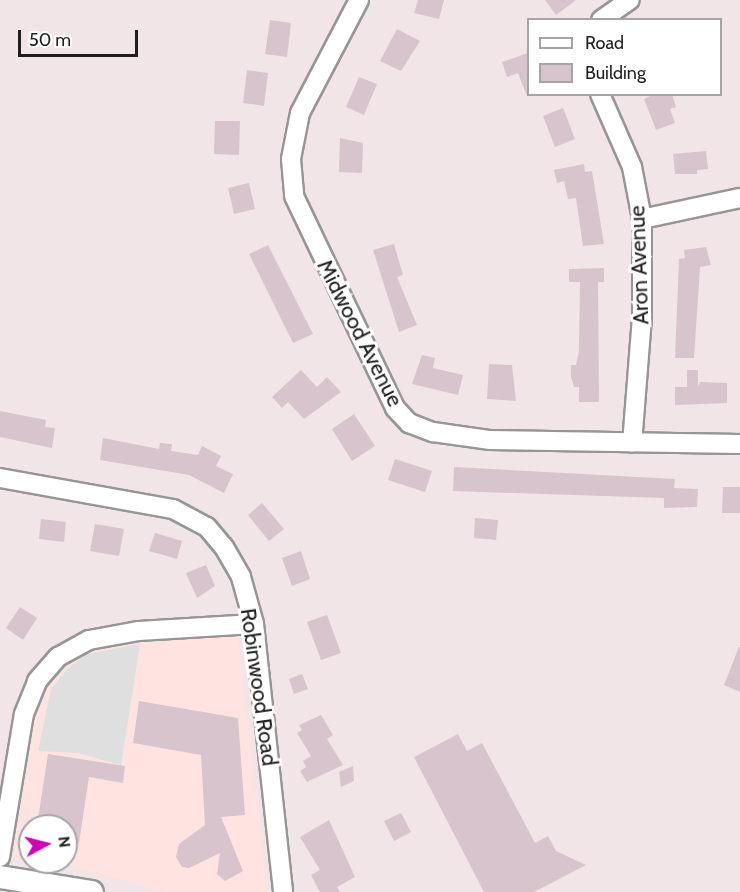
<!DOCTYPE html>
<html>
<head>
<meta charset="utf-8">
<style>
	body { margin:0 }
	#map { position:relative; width:740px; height:892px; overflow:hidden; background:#f1e5e7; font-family:Cabin,sans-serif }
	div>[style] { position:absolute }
	.education>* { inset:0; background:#ffe3e0 }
	.parking>* { inset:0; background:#dfdfdf }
	.building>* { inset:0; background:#d8c4cd }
	.roads { filter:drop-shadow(2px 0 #969696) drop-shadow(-2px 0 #969696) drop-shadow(0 2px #969696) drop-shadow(0 -2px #969696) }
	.minor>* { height:18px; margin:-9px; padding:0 9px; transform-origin:9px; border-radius:9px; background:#fff }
	.tertiary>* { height:22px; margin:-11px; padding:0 11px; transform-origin:11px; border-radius:11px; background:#fff }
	span { translate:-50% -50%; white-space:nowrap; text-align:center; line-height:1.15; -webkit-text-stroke:6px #fff; paint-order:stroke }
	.street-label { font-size:22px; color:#1f1f1f }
	.legend { position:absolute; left:527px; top:18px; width:195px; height:78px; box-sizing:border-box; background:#fff; border:2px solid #a5a5a5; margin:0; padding:8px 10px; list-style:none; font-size:18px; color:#1f1f1f }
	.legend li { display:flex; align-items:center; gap:12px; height:30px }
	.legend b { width:30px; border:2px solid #a5a5a5 }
	.north { position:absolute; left:18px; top:814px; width:60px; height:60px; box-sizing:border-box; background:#fff; border:2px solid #a5a5a5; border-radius:50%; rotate:83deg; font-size:16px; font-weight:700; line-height:24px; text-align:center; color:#1f1f1f }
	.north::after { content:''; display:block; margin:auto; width:21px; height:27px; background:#cf00b7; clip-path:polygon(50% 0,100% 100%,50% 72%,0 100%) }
	.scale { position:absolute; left:18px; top:30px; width:120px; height:27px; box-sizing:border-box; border:3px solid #1f1f1f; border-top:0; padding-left:8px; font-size:18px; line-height:21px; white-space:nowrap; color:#1f1f1f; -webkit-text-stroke:4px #fff; paint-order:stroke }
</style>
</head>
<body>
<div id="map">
	<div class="education">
		<i style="clip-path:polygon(238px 636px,267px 892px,163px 892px,58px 862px,66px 862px,66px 826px,30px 826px,30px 858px,12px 855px,37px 704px,63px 665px,97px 645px)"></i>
	</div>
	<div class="parking">
		<i style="clip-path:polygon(140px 644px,121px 765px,78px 753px,38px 751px,51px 689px,68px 668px,87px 654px)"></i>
	</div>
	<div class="building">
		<i style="clip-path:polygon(418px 0,444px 0,439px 19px,414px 13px)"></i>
		<i style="clip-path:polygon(545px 0,576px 0,556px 15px)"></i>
		<i style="clip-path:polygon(270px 20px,291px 23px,287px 57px,265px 54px)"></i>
		<i style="clip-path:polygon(397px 29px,420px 41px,401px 71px,380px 61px)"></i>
		<i style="clip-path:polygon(528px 53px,528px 96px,527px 96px,518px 73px,507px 77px,502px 62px)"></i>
		<i style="clip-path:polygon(247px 70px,268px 73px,264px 106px,243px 103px)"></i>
		<i style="clip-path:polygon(359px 77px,377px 84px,364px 115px,346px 107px)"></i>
		<i style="clip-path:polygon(655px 94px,672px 94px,676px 107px,670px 109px,675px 123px,656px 130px,644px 99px)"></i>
		<i style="clip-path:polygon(563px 108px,575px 139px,555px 147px,543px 116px)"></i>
		<i style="clip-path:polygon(215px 121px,240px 121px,239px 155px,214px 154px)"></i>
		<i style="clip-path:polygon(340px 138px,363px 143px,362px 173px,339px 172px)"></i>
		<i style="clip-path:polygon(706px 151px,708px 169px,697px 170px,697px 174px,675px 174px,673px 154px)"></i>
		<i style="clip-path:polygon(584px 164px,585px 172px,592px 171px,604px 244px,583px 246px,576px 198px,568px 199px,564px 181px,557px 183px,554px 170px)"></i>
		<i style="clip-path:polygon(249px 183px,255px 209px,234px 214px,228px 188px)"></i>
		<i style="clip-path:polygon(394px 244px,403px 275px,397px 277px,417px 325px,399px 332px,373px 250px)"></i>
		<i style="clip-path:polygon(268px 245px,313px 334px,293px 343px,249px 254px)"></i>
		<i style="clip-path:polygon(706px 247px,711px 265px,700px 267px,694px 358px,675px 358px,679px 259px,685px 258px,684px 250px)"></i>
		<i style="clip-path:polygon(604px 268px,604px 282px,598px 282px,599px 402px,579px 402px,579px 387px,574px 387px,571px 377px,571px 365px,576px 365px,579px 351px,580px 282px,569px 282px,569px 269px)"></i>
		<i style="clip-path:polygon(422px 355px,435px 358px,433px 368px,463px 375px,458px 395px,412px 384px)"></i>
		<i style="clip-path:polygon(489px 364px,512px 365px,516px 401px,487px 399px)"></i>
		<i style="clip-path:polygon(301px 370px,317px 387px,327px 377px,341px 392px,304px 419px,288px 402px,282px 408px,272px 397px)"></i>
		<i style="clip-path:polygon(687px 370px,698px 370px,698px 387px,700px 382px,727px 383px,727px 403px,675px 405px,675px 387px,687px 387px)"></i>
		<i style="clip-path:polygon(0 411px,46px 420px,45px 427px,55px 428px,52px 448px,0 437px)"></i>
		<i style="clip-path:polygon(354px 414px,375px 446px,352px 461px,332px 429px)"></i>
		<i style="clip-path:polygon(103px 438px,159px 449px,160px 443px,172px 444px,171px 451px,198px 455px,202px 446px,221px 456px,216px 466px,233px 474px,224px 493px,189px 475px,100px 460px)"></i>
		<i style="clip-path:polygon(395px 459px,432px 471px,425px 492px,388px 480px)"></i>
		<i style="clip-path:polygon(454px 467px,675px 479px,674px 488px,698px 489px,697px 507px,664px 508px,664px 498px,453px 491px)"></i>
		<i style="clip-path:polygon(723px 487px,740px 487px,740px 513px,722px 513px)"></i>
		<i style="clip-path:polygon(262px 503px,284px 529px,269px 541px,248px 515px)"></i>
		<i style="clip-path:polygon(475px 518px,498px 520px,496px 540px,474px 538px)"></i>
		<i style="clip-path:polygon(41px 519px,66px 522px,64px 542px,39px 539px)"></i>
		<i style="clip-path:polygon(95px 524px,124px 529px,119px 556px,90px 551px)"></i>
		<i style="clip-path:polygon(155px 533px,182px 541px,177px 559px,149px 551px)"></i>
		<i style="clip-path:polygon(301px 551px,310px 579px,292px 586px,282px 558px)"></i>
		<i style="clip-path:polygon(206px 565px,215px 586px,197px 598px,186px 573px)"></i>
		<i style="clip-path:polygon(20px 607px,37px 618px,23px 640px,6px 628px)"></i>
		<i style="clip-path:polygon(327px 615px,341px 653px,321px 660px,307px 622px)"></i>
		<i style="clip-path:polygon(739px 647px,740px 647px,740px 692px,724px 685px)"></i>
		<i style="clip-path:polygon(302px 674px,308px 689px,294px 694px,289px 679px)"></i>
		<i style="clip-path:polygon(139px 701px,238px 718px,245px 815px,221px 817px,243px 871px,225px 881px,217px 874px,220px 853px,189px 868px,182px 867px,176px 857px,179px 844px,205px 825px,201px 755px,133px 743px)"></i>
		<i style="clip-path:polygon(321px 715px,333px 735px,327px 739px,343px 765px,307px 782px,300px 771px,306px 767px,303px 761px,311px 756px,297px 733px,302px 730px,299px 725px)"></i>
		<i style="clip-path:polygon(458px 734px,467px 751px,482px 743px,535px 843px,548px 836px,556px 851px,586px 865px,534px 892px,484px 892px,414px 757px)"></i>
		<i style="clip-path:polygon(48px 754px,125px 766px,123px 783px,89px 777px,79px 843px,66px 841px,66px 826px,37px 826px)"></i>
		<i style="clip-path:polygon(353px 766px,354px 781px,341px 787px,339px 772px)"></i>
		<i style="clip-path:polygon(401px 813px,411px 832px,394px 841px,384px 821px)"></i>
		<i style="clip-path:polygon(329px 820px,355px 877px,337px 887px,340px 892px,320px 892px,311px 875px,320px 870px,300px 837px)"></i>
	</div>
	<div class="roads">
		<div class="minor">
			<i style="left:359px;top:0;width:127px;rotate:117.6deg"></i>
			<i style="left:300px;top:113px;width:47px;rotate:101.1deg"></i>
			<i style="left:291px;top:159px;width:37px;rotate:85deg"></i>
			<i style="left:294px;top:196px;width:235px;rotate:64.5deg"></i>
			<i style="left:395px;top:408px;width:21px;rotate:47deg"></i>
			<i style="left:409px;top:423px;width:26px;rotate:21deg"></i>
			<i style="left:433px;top:432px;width:58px;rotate:8deg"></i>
			<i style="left:490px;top:440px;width:250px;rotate:0.9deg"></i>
			<i style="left:601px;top:20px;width:35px;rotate:-35deg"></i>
			<i style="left:600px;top:94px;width:80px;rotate:66.3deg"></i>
			<i style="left:632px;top:167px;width:53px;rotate:79.1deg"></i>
			<i style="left:642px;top:219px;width:98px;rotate:90deg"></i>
			<i style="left:642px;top:317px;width:126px;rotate:94.5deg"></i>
			<i style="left:642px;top:219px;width:100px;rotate:-12.1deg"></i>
			<i style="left:0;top:478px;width:176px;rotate:10.2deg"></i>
			<i style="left:173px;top:509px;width:38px;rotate:28deg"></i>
			<i style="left:207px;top:527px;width:26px;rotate:50deg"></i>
			<i style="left:224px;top:547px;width:34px;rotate:60deg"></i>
			<i style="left:241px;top:577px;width:49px;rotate:74.5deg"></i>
			<i style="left:254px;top:624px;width:270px;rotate:83.8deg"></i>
			<i style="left:0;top:857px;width:145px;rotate:-80.5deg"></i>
			<i style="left:24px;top:714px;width:35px;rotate:-68deg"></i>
			<i style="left:37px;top:681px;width:32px;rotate:-49deg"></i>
			<i style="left:58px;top:657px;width:35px;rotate:-29deg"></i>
			<i style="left:89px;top:640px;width:51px;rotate:-10.2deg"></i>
			<i style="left:139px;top:631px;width:115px;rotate:-3.5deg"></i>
		</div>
		<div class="tertiary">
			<i style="left:0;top:877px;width:93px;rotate:9.3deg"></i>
		</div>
	</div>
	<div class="street-label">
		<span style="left:639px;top:265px;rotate:-92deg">Aron Avenue</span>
		<span style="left:360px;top:333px;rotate:63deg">Midwood Avenue</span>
		<span style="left:259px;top:687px;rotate:82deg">Robinwood Road</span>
	</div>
	<ul class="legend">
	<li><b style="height:8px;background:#fff"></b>Road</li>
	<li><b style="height:16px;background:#d8c4cd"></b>Building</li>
	</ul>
	<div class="north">N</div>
	<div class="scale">50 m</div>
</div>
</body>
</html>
